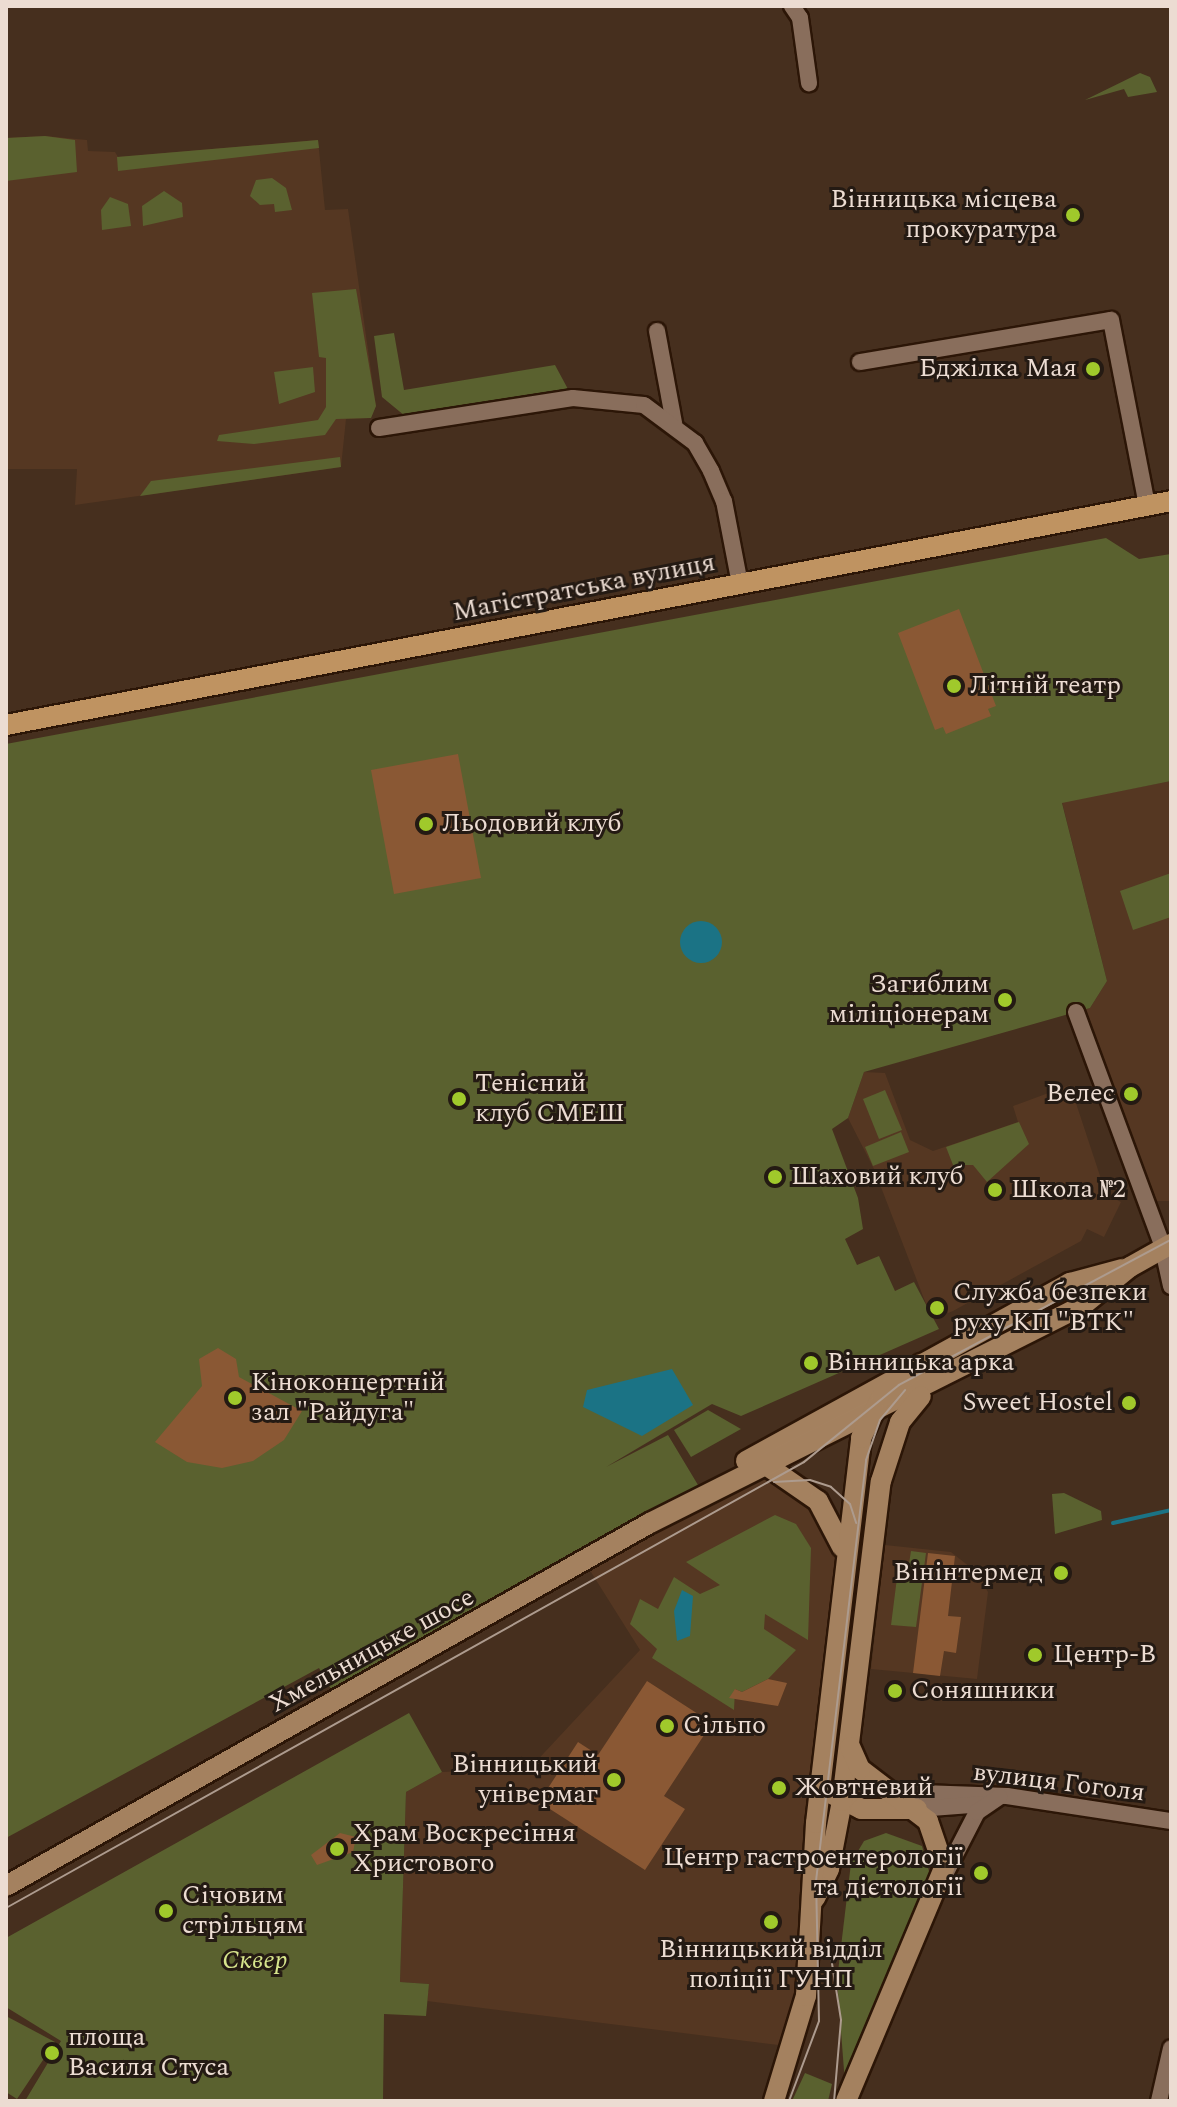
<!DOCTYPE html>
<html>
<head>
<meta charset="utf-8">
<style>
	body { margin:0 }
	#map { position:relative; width:1177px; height:2107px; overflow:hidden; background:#462f1e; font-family:Spectral,serif }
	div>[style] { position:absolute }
	.built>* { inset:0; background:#553722 }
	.green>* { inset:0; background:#5a612f }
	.water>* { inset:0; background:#1b7385 }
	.round { border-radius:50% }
	.stream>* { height:4px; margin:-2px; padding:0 2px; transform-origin:2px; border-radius:2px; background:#1b7385 }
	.building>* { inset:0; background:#8a5834 }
	.roads { filter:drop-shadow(2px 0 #2c1607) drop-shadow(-2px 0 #2c1607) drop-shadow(0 2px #2c1607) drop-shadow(0 -2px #2c1607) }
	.minor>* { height:16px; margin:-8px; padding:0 8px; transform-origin:8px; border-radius:8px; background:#896e5c }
	.secondary>* { height:20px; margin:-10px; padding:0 10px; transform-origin:10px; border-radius:10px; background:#a4815f }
	.primary>* { height:20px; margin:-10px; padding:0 10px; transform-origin:10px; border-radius:10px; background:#bf9361 }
	.tram>* { height:2px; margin:-1px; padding:0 1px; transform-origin:1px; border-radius:1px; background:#ad9b8e }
	.dots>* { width:22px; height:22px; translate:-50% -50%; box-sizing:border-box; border:4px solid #241a13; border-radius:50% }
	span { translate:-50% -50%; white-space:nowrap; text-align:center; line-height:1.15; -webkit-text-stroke:6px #241a13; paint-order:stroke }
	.poi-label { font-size:26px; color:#ecdcd2 }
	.right { translate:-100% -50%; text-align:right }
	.left { translate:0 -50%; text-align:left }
	.street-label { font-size:26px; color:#ecdcd2 }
	.park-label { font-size:26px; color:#d7e58c; font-style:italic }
	.frame { position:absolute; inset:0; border:8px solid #ecdcd2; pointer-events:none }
</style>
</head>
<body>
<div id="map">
	<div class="built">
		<i style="clip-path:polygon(45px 136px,87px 140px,88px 151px,115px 152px,118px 157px,318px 140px,325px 210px,348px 209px,376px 406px,371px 418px,346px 419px,341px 467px,75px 505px,77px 469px,6px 469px,6px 138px)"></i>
		<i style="clip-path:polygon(1171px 781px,1171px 1201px,1146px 1201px,1076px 1012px,1090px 1008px,1107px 981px,1062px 802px)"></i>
		<i style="clip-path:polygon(864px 1072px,885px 1073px,910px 1140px,933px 1151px,1018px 1122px,1013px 1106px,1070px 1085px,1106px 1194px,1121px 1202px,1104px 1237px,1087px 1229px,1081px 1241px,953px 1311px,948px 1313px,940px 1297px,926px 1304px,874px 1169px,848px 1118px)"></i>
		<i style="clip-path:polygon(766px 1465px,798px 1486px,844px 1552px,795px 2047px,427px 2001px,429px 1984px,400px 1982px,406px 1792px,442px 1772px,530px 1768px,640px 1650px,584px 1561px)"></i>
		<i style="clip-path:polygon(885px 1545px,951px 1552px,975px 1571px,988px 1592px,977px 1679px,871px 1669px)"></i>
	</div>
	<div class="green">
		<i style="clip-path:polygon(1140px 73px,1150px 77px,1157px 92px,1128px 97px,1124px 89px,1085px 100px)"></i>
		<i style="clip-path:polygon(45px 136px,75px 140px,77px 172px,6px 181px,6px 138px)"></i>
		<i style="clip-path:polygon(318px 140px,319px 148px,118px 171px,117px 157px)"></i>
		<i style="clip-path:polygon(272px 178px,286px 188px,292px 210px,275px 212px,274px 204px,260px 205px,250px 196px,256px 180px)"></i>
		<i style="clip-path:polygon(164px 191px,182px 203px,183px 217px,143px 226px,142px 206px)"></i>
		<i style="clip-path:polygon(110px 197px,128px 204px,131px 226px,102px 230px,101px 210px)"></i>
		<i style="clip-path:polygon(356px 289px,376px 406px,371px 418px,336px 419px,325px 435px,254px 444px,217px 441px,219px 435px,318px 420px,326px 407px,326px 358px,319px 357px,312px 293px)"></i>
		<i style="clip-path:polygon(394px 333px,404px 390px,555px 365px,569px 391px,405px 416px,382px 397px,374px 336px)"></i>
		<i style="clip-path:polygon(313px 367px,315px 392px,279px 404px,274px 372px)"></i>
		<i style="clip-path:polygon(340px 457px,341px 467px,140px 496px,151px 481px)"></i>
		<i style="clip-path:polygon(1106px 538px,1139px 559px,1171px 554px,1171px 781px,1062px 803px,1107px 981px,1090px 1008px,864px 1072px,848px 1118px,832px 1129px,858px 1198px,863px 1229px,845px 1239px,857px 1265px,879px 1256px,895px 1291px,914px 1282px,939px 1329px,741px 1416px,712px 1404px,606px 1467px,668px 1435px,698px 1485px,332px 1691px,319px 1668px,6px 1838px,6px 744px)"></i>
		<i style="clip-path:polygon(1171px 873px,1171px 917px,1133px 930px,1120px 891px)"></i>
		<i style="clip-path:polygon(885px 1090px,902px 1130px,879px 1139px,863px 1099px)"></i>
		<i style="clip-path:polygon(1019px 1122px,1029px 1144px,987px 1182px,973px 1165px,953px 1165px,946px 1147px)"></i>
		<i style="clip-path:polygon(901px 1132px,909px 1152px,873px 1166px,865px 1147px)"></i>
		<i style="clip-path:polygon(708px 1410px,741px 1429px,691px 1457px,674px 1430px)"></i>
		<i style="clip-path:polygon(1064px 1493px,1101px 1511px,1102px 1520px,1055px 1534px,1052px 1494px)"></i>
		<i style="clip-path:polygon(775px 1515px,796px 1524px,811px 1548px,808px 1640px,765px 1614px,764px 1629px,796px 1650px,768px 1679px,742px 1692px,735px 1689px,734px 1710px,652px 1658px,657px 1649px,630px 1624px,640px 1599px,658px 1609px,674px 1577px,700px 1594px,720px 1585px,686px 1562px)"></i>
		<i style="clip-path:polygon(911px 1551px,926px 1553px,916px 1627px,891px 1625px,898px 1570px,908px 1570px)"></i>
		<i style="clip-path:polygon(409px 1713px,442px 1772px,406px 1792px,400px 1982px,429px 1984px,426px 2016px,384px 2014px,383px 2101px,25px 2101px,61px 2041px,6px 2007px,6px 1938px)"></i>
		<i style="clip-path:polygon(886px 1833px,922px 1846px,932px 1882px,845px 2083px,837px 1980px,851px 1863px,864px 1841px)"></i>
		<i style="clip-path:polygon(6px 2016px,55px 2042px,17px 2099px,6px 2092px)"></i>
		<i style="clip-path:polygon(805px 2073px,832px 2084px,828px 2101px,792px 2101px)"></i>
	</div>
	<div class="water">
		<i class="round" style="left:680px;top:921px;width:42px;height:42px"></i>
		<i style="clip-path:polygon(672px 1369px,693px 1405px,642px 1436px,583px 1407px,587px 1390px)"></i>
		<i style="clip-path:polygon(682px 1590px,693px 1596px,690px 1636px,677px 1641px,674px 1611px)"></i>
	</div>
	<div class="stream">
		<i style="left:1113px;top:1523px;width:59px;rotate:-12.6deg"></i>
	</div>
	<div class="building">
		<i style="clip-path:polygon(959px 609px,996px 706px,988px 709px,991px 716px,946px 734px,943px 727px,935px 730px,898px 633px)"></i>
		<i style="clip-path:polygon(458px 754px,481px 878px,394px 894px,371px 770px)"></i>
		<i style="clip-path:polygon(218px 1348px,236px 1359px,239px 1377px,302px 1411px,284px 1440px,253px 1461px,222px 1468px,187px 1462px,155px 1442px,202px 1386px,199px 1359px)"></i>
		<i style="clip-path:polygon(928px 1553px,955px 1556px,948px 1616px,961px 1617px,956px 1653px,944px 1651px,940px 1676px,913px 1673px)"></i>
		<i style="clip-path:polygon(768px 1679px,787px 1683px,778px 1706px,729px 1698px,735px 1689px,742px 1692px)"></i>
		<i style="clip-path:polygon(647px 1681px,712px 1723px,664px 1796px,685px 1809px,645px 1870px,539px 1802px,578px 1742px,598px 1755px)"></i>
		<i style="clip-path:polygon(340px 1833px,356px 1837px,353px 1852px,317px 1865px,311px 1855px)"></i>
	</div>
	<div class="roads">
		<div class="minor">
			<i style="left:792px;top:6px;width:14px;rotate:56deg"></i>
			<i style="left:800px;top:18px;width:66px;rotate:82.1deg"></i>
			<i style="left:657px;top:331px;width:94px;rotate:79.5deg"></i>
			<i style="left:860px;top:362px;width:254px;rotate:-9.5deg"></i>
			<i style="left:1111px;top:320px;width:189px;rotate:79deg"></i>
			<i style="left:379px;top:428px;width:196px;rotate:-8.8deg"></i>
			<i style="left:573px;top:398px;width:71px;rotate:5.6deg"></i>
			<i style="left:644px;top:405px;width:64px;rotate:36.7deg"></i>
			<i style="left:695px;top:443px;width:32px;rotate:60deg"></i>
			<i style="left:711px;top:471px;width:33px;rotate:67deg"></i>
			<i style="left:724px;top:501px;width:85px;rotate:79.1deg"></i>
			<i style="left:1076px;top:1012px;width:248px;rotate:69.7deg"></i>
			<i style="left:1162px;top:1245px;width:42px;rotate:77.6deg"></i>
			<i style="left:893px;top:1792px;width:114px;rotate:2deg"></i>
			<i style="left:1007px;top:1796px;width:166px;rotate:8.7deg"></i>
			<i style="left:918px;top:1809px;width:66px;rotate:-4.3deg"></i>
			<i style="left:943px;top:1878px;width:74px;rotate:-62.7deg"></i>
			<i style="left:977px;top:1812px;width:27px;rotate:-34deg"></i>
			<i style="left:1159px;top:2101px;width:54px;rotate:-77.2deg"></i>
		</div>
		<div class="secondary">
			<i style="left:746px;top:1461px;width:370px;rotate:-28.8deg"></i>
			<i style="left:1070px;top:1283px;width:54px;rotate:-15.1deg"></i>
			<i style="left:766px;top:1465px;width:63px;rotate:34.7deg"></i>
			<i style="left:818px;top:1501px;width:52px;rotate:62.4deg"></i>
			<i style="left:832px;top:1794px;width:33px;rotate:27deg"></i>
			<i style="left:861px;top:1809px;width:56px"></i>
			<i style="left:6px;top:1886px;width:739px;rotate:-29.41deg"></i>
			<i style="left:650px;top:1523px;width:485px;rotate:-26.7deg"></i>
			<i style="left:1083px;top:1305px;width:60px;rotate:-39deg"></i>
			<i style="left:1130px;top:1267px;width:47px;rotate:-29.3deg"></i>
			<i style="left:815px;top:1898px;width:32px;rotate:-64deg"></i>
			<i style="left:829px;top:1869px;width:69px;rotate:-79.2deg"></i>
			<i style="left:842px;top:1801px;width:322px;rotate:-83.1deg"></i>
			<i style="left:881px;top:1481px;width:62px;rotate:-72.1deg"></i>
			<i style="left:900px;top:1422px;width:33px;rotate:-51deg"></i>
			<i style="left:774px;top:2101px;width:110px;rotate:-73.1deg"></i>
			<i style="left:806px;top:1996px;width:173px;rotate:-86.7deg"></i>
			<i style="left:816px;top:1823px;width:388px;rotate:-83.3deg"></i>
			<i style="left:861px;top:1438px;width:46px;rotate:-64deg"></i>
			<i style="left:881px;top:1397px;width:52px;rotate:-39.5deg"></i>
			<i style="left:846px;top:2101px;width:253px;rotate:-67.2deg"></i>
			<i style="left:944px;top:1868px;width:50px;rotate:-108.8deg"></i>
			<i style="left:928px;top:1821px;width:86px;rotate:-142.6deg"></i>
			<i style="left:860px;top:1769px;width:24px;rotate:-114deg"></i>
		</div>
		<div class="primary">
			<i style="left:6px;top:725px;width:1186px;rotate:-10.88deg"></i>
		</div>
	</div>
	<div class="tram">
		<i style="left:774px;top:1482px;width:36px;rotate:-3deg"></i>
		<i style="left:810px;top:1480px;width:22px;rotate:18deg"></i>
		<i style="left:831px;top:1487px;width:25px;rotate:42deg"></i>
		<i style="left:850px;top:1504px;width:20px;rotate:72deg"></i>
		<i style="left:6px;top:1908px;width:914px;rotate:-29.2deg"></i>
		<i style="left:804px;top:1462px;width:122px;rotate:-39deg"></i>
		<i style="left:899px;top:1385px;width:308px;rotate:-28.1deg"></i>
		<i style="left:830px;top:1951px;width:70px;rotate:80.9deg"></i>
		<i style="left:841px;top:2020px;width:81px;rotate:94.9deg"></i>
		<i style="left:789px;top:2101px;width:85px;rotate:-69.4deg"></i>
		<i style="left:819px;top:2021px;width:140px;rotate:-91.2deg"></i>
		<i style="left:816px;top:1881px;width:424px;rotate:-83.2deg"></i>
		<i style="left:866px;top:1460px;width:42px;rotate:-70.7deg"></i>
		<i style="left:880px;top:1420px;width:39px;rotate:-50deg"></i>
	</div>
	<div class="dots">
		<i style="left:1073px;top:215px;background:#a0c92b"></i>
		<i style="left:1093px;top:369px;background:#a0c92b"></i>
		<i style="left:954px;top:686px;background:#a0c92b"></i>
		<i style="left:426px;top:824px;background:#a0c92b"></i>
		<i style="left:1005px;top:1000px;background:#a0c92b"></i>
		<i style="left:1131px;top:1094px;background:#a0c92b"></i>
		<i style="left:459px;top:1099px;background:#a0c92b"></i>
		<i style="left:775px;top:1177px;background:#a0c92b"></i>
		<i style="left:995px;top:1190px;background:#a0c92b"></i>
		<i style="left:937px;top:1308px;background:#a0c92b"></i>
		<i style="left:811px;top:1363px;background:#a0c92b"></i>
		<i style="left:235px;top:1398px;background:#a0c92b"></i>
		<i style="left:1129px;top:1403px;background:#a0c92b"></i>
		<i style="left:1061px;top:1573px;background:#a0c92b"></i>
		<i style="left:1035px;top:1655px;background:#a0c92b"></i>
		<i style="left:895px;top:1691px;background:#a0c92b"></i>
		<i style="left:667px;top:1726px;background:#a0c92b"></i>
		<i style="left:614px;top:1780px;background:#a0c92b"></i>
		<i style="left:779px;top:1788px;background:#a0c92b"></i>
		<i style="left:337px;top:1849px;background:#a0c92b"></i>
		<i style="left:981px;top:1873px;background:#a0c92b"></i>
		<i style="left:166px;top:1911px;background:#a0c92b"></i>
		<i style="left:771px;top:1922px;background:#a0c92b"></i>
		<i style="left:52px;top:2053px;background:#a0c92b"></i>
	</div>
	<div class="poi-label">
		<span class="right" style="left:1057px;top:215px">Вінницька місцева<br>прокуратура</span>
		<span class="right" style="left:1077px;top:369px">Бджілка Мая</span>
		<span class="left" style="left:970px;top:686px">Літній театр</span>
		<span class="left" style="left:442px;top:824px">Льодовий клуб</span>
		<span class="right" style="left:989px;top:1000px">Загиблим<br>міліціонерам</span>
		<span class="left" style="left:475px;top:1099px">Тенісний<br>клуб СМЕШ</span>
		<span class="right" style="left:1115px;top:1094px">Велес</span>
		<span class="left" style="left:791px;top:1177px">Шаховий клуб</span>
		<span class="left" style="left:1011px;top:1190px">Школа №2</span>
		<span class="left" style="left:953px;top:1308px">Служба безпеки<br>руху КП "ВТК"</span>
		<span class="left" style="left:827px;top:1363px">Вінницька арка</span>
		<span class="left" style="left:251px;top:1398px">Кіноконцертній<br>зал "Райдуга"</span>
		<span class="right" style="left:1113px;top:1403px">Sweet Hostel</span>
		<span class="right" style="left:1043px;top:1573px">Вінінтермед</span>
		<span class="left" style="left:1053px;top:1655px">Центр-В</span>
		<span class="left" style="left:911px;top:1691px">Соняшники</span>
		<span class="left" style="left:683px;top:1726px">Сільпо</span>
		<span class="right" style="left:598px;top:1780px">Вінницький<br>універмаг</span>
		<span class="left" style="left:795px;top:1788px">Жовтневий</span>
		<span class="left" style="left:353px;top:1849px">Храм Воскресіння<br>Христового</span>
		<span class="right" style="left:963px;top:1873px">Центр гастроентерології<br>та дієтології</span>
		<span class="left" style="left:182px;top:1911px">Січовим<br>стрільцям</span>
		<span style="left:771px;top:1965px">Вінницький відділ<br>поліції ГУНП</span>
		<span class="left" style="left:68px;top:2053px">площа<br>Василя Стуса</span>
	</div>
	<div class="street-label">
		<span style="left:584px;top:588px;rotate:-11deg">Магістратська вулиця</span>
		<span style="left:372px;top:1651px;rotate:-29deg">Хмельницьке шосе</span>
		<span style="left:1059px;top:1783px;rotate:7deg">вулиця Гоголя</span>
	</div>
	<div class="park-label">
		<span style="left:255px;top:1961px">Сквер</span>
	</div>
	<div class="frame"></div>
</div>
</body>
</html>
